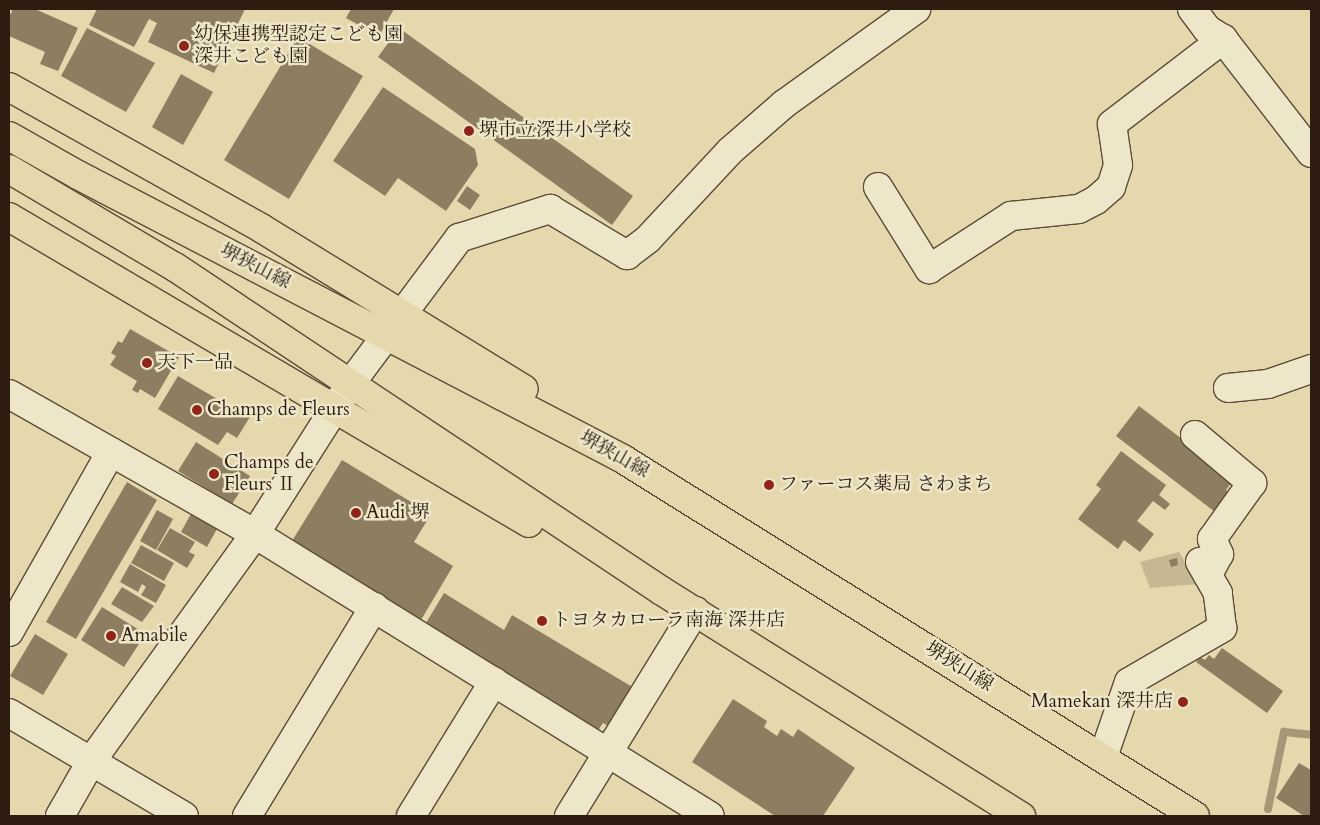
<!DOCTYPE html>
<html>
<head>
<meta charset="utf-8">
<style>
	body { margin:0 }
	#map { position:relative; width:1320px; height:825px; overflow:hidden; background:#e4d8ac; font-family:Cardo,"Noto Serif JP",serif }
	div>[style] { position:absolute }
	.green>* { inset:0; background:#c5b892 }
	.stream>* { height:8px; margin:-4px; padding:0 4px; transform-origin:4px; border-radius:4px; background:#a69877 }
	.building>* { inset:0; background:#8d7e62 }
	.roads { filter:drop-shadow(1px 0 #5c4b38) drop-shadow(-1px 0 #5c4b38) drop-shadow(0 1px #5c4b38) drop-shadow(0 -1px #5c4b38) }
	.minor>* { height:28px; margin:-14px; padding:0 14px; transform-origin:14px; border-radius:14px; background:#ede6c9 }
	.major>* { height:28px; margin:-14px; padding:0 14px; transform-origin:14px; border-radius:14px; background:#e4d8ac }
	.dots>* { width:14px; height:14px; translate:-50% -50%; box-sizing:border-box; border:2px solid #ede6c9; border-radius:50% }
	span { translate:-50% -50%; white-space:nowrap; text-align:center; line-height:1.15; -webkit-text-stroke:5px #ede6c9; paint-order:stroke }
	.poi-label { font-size:19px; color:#2e1c11 }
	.left { translate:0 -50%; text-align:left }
	.right { translate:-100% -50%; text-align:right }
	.street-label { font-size:19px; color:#2e1c11 }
	.frame { position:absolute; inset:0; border:10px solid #2e1c11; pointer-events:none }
</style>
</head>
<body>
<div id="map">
	<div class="green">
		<i style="clip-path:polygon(1179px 552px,1198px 584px,1150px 588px,1140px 562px)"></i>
	</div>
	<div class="stream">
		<i style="left:1268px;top:809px;width:79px;rotate:-78.3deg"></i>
		<i style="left:1284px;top:732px;width:27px;rotate:6deg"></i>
	</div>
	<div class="building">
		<i style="clip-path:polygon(13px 9px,35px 9px,78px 28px,58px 71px,40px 64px,45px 52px,9px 36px,9px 17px)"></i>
		<i style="clip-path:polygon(97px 9px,245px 9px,214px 73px,148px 42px,157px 23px,149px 19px,134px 47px,89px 25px)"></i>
		<i style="clip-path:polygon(351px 9px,394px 9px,379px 36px,346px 18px)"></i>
		<i style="clip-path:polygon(87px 28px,155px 63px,126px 112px,61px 76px)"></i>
		<i style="clip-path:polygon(399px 28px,633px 196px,612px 225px,378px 57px)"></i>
		<i style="clip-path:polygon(298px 37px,363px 76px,289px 199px,224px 160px)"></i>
		<i style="clip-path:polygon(181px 74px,213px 92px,183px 145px,152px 127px)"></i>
		<i style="clip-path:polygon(383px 87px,475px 149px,478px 165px,446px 211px,398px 178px,385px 196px,333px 161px)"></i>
		<i style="clip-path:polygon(467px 186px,480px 195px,470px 210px,457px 201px)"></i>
		<i style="clip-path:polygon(130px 329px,179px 357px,155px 398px,140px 389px,138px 393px,132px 390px,137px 381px,110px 365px,116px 356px,111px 353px,118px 341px,122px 343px)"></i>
		<i style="clip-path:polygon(178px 376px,236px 410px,240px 404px,253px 412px,237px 438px,227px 432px,218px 445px,158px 409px)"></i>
		<i style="clip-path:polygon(1139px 406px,1234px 479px,1226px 490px,1233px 496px,1219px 515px,1116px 436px)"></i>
		<i style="clip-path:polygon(196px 442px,250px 476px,232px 504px,178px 471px)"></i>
		<i style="clip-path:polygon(1121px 451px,1166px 485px,1159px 495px,1170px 504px,1165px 510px,1153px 501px,1137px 521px,1154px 534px,1140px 552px,1124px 540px,1118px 549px,1078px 519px,1101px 489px,1096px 485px)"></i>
		<i style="clip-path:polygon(342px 460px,431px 514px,414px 542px,453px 566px,421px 620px,292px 541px)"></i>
		<i style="clip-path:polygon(127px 482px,157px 500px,76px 639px,46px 622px)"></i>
		<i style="clip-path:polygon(157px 510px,173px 519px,156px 550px,140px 541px)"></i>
		<i style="clip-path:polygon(192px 512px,218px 527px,207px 547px,181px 532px)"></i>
		<i style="clip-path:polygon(170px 528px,195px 542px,189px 552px,195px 555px,187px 568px,157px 550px)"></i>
		<i style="clip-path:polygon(141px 545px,174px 563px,164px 581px,131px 563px)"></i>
		<i style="clip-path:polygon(1177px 558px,1178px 565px,1171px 567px,1169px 560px)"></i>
		<i style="clip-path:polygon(130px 564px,166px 585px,156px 603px,141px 595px,146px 587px,142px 584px,138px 592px,120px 582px)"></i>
		<i style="clip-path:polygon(122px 587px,154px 606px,142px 622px,111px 604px)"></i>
		<i style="clip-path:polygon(444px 593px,504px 630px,512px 615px,634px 688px,610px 727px,603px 723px,596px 733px,423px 628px)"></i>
		<i style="clip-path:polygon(102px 607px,141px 631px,135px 642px,139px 644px,124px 667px,81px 640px)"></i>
		<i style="clip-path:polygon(35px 634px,68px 654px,43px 695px,10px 676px)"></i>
		<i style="clip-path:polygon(1222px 648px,1283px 691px,1267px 713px,1196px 662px,1200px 657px,1205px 660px,1209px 655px,1214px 659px)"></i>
		<i style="clip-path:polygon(733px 699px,767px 721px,764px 727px,777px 736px,781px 729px,793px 737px,798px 729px,855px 768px,823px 816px,775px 816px,692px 762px)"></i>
		<i style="clip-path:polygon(1299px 763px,1311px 770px,1311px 816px,1304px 816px,1276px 798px)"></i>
	</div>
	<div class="roads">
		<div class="minor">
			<i style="left:1192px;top:9px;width:25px;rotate:53deg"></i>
			<i style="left:1207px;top:29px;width:19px;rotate:32deg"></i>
			<i style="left:1223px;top:39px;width:144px;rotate:52.3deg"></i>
			<i style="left:878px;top:187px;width:97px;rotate:58.1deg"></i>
			<i style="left:929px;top:269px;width:98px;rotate:-32.9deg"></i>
			<i style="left:1011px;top:216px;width:68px;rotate:-5.9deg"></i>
			<i style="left:1079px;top:209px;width:19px;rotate:-28deg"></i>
			<i style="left:1096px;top:200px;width:20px;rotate:-41deg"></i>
			<i style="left:1111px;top:187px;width:23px;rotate:-72deg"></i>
			<i style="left:1118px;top:165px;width:41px;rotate:-98.3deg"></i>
			<i style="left:1112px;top:124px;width:140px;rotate:-37.4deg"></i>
			<i style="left:1228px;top:388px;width:40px;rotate:-5.7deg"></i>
			<i style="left:1268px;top:384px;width:46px;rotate:-19.2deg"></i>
			<i style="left:9px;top:394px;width:283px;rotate:29.6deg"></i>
			<i style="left:255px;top:534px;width:535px;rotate:31.79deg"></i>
			<i style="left:1195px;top:435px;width:75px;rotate:40.1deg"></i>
			<i style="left:1252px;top:483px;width:69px;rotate:125.5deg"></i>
			<i style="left:1212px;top:539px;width:17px;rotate:65deg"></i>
			<i style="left:1219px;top:554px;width:24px;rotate:118deg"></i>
			<i style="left:9px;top:632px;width:207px;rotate:-60.5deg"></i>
			<i style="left:9px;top:713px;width:203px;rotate:30.5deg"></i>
			<i style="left:1103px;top:757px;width:79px;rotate:-70.9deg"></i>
			<i style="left:1129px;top:682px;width:108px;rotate:-30.1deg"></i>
			<i style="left:1222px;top:628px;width:35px;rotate:-97deg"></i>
			<i style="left:1218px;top:593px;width:36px;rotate:-120deg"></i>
			<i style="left:60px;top:816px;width:64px;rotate:-60.3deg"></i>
			<i style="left:92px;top:760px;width:279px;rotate:-54.2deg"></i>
			<i style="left:255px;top:534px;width:179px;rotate:-57.6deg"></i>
			<i style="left:351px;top:383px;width:181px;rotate:-53.3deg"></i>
			<i style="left:459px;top:238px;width:96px;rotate:-17.7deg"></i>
			<i style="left:550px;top:209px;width:90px;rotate:30.9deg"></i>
			<i style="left:627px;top:255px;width:26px;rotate:-37deg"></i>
			<i style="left:648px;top:239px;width:120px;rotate:-47deg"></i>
			<i style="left:730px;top:151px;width:72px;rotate:-41deg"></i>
			<i style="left:784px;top:104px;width:163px;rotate:-35.7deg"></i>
			<i style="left:247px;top:816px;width:245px;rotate:-58.7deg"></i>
			<i style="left:411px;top:816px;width:158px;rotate:-58.4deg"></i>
			<i style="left:569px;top:816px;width:241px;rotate:-58.4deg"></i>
		</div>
		<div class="major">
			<i style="left:9px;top:87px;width:289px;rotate:29.2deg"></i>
			<i style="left:261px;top:228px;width:308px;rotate:31.5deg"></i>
			<i style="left:9px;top:136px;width:79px;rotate:29.5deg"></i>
			<i style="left:78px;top:175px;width:615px;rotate:27.52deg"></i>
			<i style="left:623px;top:459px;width:674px;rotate:31.97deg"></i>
			<i style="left:9px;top:169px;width:193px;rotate:30.6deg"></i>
			<i style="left:175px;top:267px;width:585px;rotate:33.64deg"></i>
			<i style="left:662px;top:591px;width:424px;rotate:32.1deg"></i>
			<i style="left:9px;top:217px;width:603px;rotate:30.48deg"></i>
		</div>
	</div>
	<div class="dots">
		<i style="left:184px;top:46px;background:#8f2418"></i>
		<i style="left:469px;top:131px;background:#8f2418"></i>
		<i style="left:147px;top:363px;background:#8f2418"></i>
		<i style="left:197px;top:410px;background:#8f2418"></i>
		<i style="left:214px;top:474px;background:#8f2418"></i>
		<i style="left:769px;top:485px;background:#8f2418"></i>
		<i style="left:356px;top:513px;background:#8f2418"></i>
		<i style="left:542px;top:621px;background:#8f2418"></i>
		<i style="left:111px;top:636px;background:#8f2418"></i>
		<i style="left:1183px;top:702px;background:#8f2418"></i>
	</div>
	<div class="poi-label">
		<span class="left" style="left:194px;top:46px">幼保連携型認定こども園<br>深井こども園</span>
		<span class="left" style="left:479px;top:131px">堺市立深井小学校</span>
		<span class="left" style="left:157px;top:363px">天下一品</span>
		<span class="left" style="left:207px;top:410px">Champs de Fleurs</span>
		<span class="left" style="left:224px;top:474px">Champs de<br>Fleurs Ⅱ</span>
		<span class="left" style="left:779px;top:485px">ファーコス薬局 さわまち</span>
		<span class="left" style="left:366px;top:513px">Audi 堺</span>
		<span class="left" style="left:552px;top:621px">トヨタカローラ南海 深井店</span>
		<span class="left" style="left:121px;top:636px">Amabile</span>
		<span class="right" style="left:1173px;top:702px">Mamekan 深井店</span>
	</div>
	<div class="street-label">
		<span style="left:255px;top:267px;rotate:27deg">堺狭山線</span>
		<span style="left:614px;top:455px;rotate:29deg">堺狭山線</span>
		<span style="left:959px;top:667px;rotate:32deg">堺狭山線</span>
	</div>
	<div class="frame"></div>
</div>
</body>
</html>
